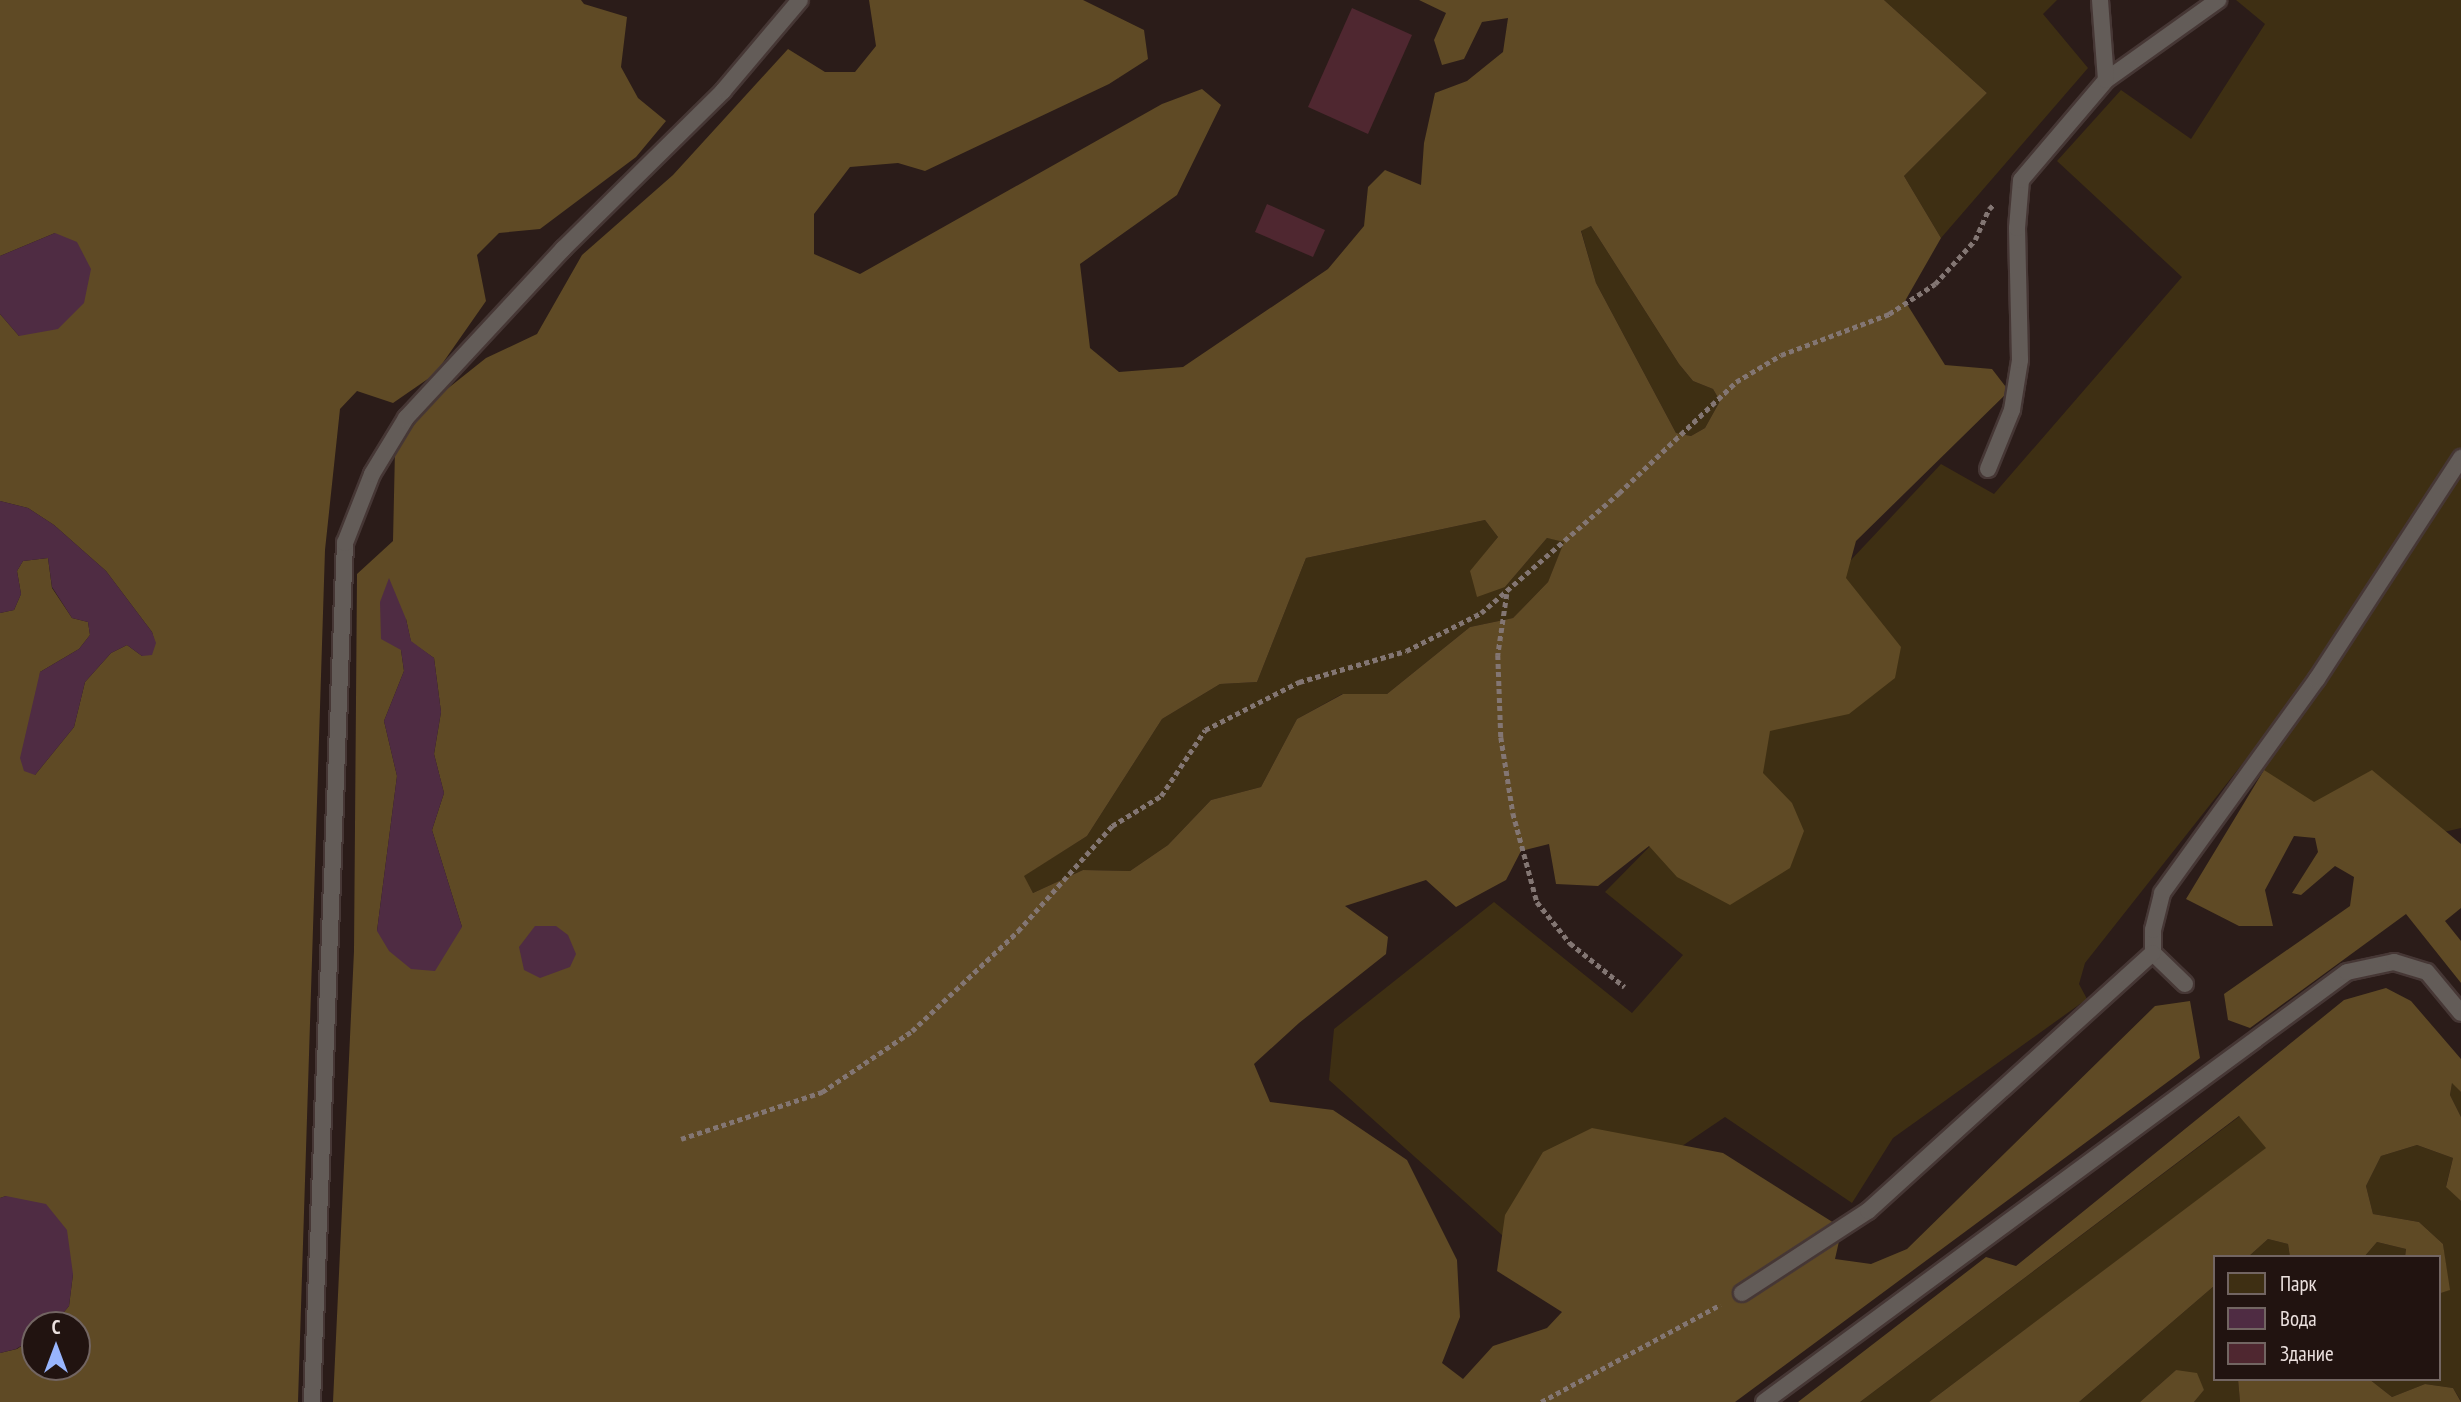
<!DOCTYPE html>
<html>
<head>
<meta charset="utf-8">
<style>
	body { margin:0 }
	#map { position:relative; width:2461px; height:1402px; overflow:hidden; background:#2b1c19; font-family:"PT Sans Narrow",sans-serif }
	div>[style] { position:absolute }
	.green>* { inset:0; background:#3e2f13 }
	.forest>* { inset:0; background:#5f4a25 }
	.water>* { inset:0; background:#4f2c43 }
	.building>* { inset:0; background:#4f2730 }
	.path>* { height:4.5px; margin-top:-2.25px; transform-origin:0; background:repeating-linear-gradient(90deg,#837673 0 5px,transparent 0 8.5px) }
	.roads { filter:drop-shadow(2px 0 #463735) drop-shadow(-2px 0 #463735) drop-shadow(0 2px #463735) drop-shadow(0 -2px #463735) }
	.lane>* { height:16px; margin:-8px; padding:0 8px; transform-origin:8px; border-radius:8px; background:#635c58 }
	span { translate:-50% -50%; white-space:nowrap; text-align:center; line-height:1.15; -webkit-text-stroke:5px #211310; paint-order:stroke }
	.legend { position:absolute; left:2213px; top:1255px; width:228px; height:126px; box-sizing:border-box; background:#211310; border:2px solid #726562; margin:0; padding:9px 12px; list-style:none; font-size:21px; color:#ebe0de }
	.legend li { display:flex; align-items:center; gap:14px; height:35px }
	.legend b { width:35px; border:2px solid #726562 }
	.north { position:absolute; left:21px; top:1311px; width:70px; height:70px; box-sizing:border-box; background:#211310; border:2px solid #726562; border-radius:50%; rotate:0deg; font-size:19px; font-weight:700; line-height:28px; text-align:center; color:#ebe0de }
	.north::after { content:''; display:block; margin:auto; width:24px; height:32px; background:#98b5fd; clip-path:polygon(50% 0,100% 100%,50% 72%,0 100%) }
</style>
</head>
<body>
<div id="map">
	<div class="green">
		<i style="clip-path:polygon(1884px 0,2057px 0,2043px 14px,2088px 68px,1941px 238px,1904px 176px,1987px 93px)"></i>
		<i style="clip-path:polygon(2236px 0,2461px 0,2461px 828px,2367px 850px,2247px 758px,2085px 963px,2079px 984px,2087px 999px,1893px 1138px,1852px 1203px,1725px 1117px,1651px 1167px,1559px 1286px,1329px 1080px,1334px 1029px,1494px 902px,1632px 1013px,1683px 955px,1605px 892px,1777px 717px,1776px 640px,1941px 464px,1994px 494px,2182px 277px,2057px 161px,2121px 90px,2191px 139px,2265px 24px)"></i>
		<i style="clip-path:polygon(1591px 226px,1679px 364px,1693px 381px,1713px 389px,1720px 401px,1705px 428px,1691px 436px,1676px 433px,1596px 283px,1581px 230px)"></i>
		<i style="clip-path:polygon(1485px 520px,1498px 537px,1471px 571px,1505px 587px,1547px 538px,1565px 541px,1548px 582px,1513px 618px,1470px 627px,1387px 694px,1342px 694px,1297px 719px,1261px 787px,1211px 800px,1168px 845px,1130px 871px,1083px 870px,1033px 893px,1023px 876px,1087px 836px,1162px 719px,1220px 684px,1257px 682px,1306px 558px)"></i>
		<i style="clip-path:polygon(2452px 1082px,2461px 1092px,2461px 1117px,2450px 1095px)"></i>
		<i style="clip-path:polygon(2240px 1116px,2267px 1148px,1929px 1402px,1860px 1402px)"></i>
		<i style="clip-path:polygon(2417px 1145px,2453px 1158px,2446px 1186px,2461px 1201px,2461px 1401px,2453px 1388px,2425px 1384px,2392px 1397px,2369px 1379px,2438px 1379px,2438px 1294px,2449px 1290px,2443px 1244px,2419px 1222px,2373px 1214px,2366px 1186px,2381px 1156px)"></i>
		<i style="clip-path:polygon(2268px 1239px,2288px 1244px,2290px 1257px,2248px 1257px)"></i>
		<i style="clip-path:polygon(2377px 1242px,2406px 1249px,2405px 1257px,2364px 1257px)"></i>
		<i style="clip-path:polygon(2214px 1286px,2214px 1379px,2238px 1379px,2240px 1402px,2194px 1402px,2204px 1390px,2176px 1370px,2140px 1402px,2079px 1402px)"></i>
	</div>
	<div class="forest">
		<i style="clip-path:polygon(0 0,581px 0,584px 4px,627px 17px,621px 67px,638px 98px,666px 121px,636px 157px,540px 229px,499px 233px,477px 255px,486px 301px,435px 374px,393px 403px,357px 391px,340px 409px,325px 550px,298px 1402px,0 1402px,0 1353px,17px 1349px,35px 1337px,35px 1367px,77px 1367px,77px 1325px,53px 1325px,69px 1306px,73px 1274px,6px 1196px,0 1198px,0 613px,14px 610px,21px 594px,17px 571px,23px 561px,48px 558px,52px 588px,72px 618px,88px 622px,90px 635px,79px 649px,40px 672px,35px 775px,74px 727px,85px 682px,111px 653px,127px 645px,142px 656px,155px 643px,152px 632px,106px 571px,54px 525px,28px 508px,0 501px,0 314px,19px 336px,55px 233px,0 256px)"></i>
		<i style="clip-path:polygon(evenodd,869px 0,1083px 0,1144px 30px,1148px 59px,1109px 84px,925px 171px,898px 163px,850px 167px,814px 214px,814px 254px,860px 274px,1162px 104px,1202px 89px,1221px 105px,1177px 195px,1080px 264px,1090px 348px,1119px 372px,1183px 367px,1328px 269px,1364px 226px,1368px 187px,1385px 170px,1421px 185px,1424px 143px,1435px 93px,1467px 81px,1503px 52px,1508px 18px,1482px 22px,1464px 59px,1442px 65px,1434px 40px,1446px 13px,1419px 0,1884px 0,1987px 93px,1904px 176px,1941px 238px,1905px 301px,1945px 365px,1992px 369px,2009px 391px,1856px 541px,1846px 578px,1901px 647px,1895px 678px,1849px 714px,1770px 731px,1763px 773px,1792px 803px,1804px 831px,1790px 868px,1730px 905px,1677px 877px,1649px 846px,1598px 886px,1556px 884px,1549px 844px,1521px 851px,1506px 880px,1456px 907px,1426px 880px,1345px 906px,1388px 937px,1386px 954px,1299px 1023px,1254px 1064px,1270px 1102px,1333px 1110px,1407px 1160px,1457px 1260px,1460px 1317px,1442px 1363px,1463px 1379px,1493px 1346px,1547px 1328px,1562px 1312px,1497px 1271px,1505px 1215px,1543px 1152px,1592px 1128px,1723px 1153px,1842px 1228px,1835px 1259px,1871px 1264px,1907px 1249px,2155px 1006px,2190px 1001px,2200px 1058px,1735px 1402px,333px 1402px,354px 951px,357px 574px,393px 541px,395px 450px,432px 401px,486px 358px,537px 334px,582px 255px,673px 175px,788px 49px,825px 72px,855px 72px,876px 46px,869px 0,1591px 226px,1679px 364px,1693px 381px,1713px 389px,1720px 401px,1705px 428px,1691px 436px,1676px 433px,1596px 283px,1581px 231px,1591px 226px,869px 0,1485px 520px,1498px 537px,1470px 571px,1477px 597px,1505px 587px,1547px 538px,1564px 542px,1548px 582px,1513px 618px,1470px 627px,1387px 694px,1343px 694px,1297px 719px,1261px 787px,1211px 800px,1168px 845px,1130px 871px,1083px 870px,1033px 893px,1024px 876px,1087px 836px,1162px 719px,1220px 684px,1257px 682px,1306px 558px,1485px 520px,869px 0,406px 619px,411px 642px,434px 658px,441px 712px,434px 754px,444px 793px,432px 830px,462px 927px,377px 931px,397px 776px,384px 721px,404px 671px,401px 650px,406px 619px)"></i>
		<i style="clip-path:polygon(2264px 770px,2314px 802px,2372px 770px,2461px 844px,2461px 908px,2445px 921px,2461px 941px,2461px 983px,2406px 914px,2250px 1028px,2228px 1020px,2224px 994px,2350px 906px,2354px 877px,2335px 866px,2301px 895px,2292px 893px,2318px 852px,2315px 838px,2294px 836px,2265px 890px,2273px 926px,2239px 926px,2186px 899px)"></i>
		<i style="clip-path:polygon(2386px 988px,2411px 1001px,2461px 1059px,2461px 1092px,2452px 1083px,2450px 1095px,2461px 1117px,2461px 1201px,2446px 1187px,2453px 1158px,2417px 1145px,2381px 1156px,2366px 1186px,2373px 1214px,2419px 1222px,2443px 1244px,2450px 1290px,2438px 1294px,2438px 1257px,2405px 1257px,2406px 1249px,2377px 1242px,2364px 1257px,2290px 1257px,2288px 1244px,2268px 1239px,2248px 1257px,2214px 1257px,2214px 1286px,2079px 1402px,1929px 1402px,2266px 1148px,2239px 1116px,1860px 1402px,1798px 1402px,1986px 1257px,2016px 1266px,2344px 1000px)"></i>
		<i style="clip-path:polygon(2176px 1370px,2197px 1373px,2204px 1390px,2194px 1402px,2140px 1402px)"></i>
		<i style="clip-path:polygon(2238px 1379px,2369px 1379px,2392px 1397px,2425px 1384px,2453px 1388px,2461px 1402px,2240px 1402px)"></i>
	</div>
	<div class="water">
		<i style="clip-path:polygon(55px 233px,77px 242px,91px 269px,84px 303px,58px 329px,19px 336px,0 314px,0 256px)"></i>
		<i style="clip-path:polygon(0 501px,28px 508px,54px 525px,106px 571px,152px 632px,156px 643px,152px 655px,142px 656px,127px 645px,111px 653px,85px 682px,74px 727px,35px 775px,24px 771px,20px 758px,40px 672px,79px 649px,90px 635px,88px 622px,72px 618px,52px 587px,48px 558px,23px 561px,17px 571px,21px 594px,14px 610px,0 613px)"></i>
		<i style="clip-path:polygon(389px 578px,406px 619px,411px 641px,434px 658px,441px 712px,434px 754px,444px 793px,432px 830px,462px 927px,435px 971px,411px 969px,389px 951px,377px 931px,397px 776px,384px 721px,404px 671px,401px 650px,381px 639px,380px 602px)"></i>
		<i style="clip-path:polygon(535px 926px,556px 926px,568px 935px,576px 954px,570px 967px,540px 978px,524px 970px,519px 947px)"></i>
		<i style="clip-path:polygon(6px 1196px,46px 1204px,67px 1230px,73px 1274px,69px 1306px,53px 1325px,35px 1325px,35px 1337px,16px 1349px,0 1353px,0 1198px)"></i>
	</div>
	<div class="building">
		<i style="clip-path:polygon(1352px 8px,1412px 35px,1368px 134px,1308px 107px)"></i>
		<i style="clip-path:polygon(1267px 204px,1325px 230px,1313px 257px,1255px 232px)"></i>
	</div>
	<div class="path">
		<i style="left:1507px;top:594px;width:62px;rotate:98.4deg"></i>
		<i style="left:1498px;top:655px;width:82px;rotate:87.9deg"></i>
		<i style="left:1501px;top:737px;width:77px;rotate:81deg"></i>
		<i style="left:1513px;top:813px;width:92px;rotate:74.9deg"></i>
		<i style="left:1537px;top:902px;width:53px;rotate:51.2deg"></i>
		<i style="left:1570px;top:943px;width:70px;rotate:38.7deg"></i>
		<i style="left:681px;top:1139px;width:149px;rotate:-18.4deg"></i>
		<i style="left:822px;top:1092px;width:109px;rotate:-34.1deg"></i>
		<i style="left:912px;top:1031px;width:146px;rotate:-43.3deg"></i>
		<i style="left:1018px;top:931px;width:141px;rotate:-48.2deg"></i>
		<i style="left:1112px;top:826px;width:57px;rotate:-31.5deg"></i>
		<i style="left:1161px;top:796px;width:79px;rotate:-56.3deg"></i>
		<i style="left:1205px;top:730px;width:106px;rotate:-27.1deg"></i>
		<i style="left:1299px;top:682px;width:111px;rotate:-16.2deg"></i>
		<i style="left:1406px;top:651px;width:84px;rotate:-26.9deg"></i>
		<i style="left:1481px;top:613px;width:183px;rotate:-41deg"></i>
		<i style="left:1619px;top:493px;width:161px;rotate:-43.5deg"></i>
		<i style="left:1736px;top:382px;width:52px;rotate:-31deg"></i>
		<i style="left:1781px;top:355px;width:116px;rotate:-20.8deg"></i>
		<i style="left:1889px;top:314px;width:55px;rotate:-33.1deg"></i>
		<i style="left:1935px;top:284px;width:59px;rotate:-47.7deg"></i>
		<i style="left:1975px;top:240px;width:34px;rotate:-66deg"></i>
		<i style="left:1989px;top:209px;width:7px;rotate:-45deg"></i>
		<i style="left:1541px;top:1402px;width:204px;rotate:-28.5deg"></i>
	</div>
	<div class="roads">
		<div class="lane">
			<i style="left:2106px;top:80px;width:138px;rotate:-35.5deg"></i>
			<i style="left:1988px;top:469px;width:64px;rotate:-67.9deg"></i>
			<i style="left:2012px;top:410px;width:51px;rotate:-80.9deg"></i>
			<i style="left:2020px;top:360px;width:132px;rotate:-91.3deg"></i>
			<i style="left:2017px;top:228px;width:48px;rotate:-85.2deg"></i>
			<i style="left:2021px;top:180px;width:131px;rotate:-49.6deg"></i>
			<i style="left:2106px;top:80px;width:80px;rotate:-94.3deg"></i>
			<i style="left:2185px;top:984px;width:45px;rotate:-135.9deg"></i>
			<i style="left:2153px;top:953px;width:23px;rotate:-90deg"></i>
			<i style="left:2153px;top:930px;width:38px;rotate:-76deg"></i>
			<i style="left:2162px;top:893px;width:264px;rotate:-54.1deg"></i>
			<i style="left:2317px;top:679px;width:264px;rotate:-56.9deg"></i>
			<i style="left:1742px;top:1293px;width:150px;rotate:-33.1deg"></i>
			<i style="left:1868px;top:1211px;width:384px;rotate:-42.2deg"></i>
			<i style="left:312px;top:1402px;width:860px;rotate:-87.8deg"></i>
			<i style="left:345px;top:543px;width:74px;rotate:-68.6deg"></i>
			<i style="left:372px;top:474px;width:66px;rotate:-58.7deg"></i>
			<i style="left:406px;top:418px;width:231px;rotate:-47.1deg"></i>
			<i style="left:563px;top:249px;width:225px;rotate:-44.6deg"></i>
			<i style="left:723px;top:91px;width:119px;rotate:-49.8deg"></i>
			<i style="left:1764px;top:1402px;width:724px;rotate:-36.41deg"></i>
			<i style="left:2347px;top:972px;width:48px;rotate:-12deg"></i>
			<i style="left:2394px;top:962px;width:34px;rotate:17deg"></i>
			<i style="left:2427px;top:972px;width:53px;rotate:50.3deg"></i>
		</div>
	</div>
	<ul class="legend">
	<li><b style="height:19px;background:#3e2f13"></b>Парк</li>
	<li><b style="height:19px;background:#4f2c43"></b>Вода</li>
	<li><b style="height:19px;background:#4f2730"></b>Здание</li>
	</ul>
	<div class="north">С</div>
</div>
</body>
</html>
